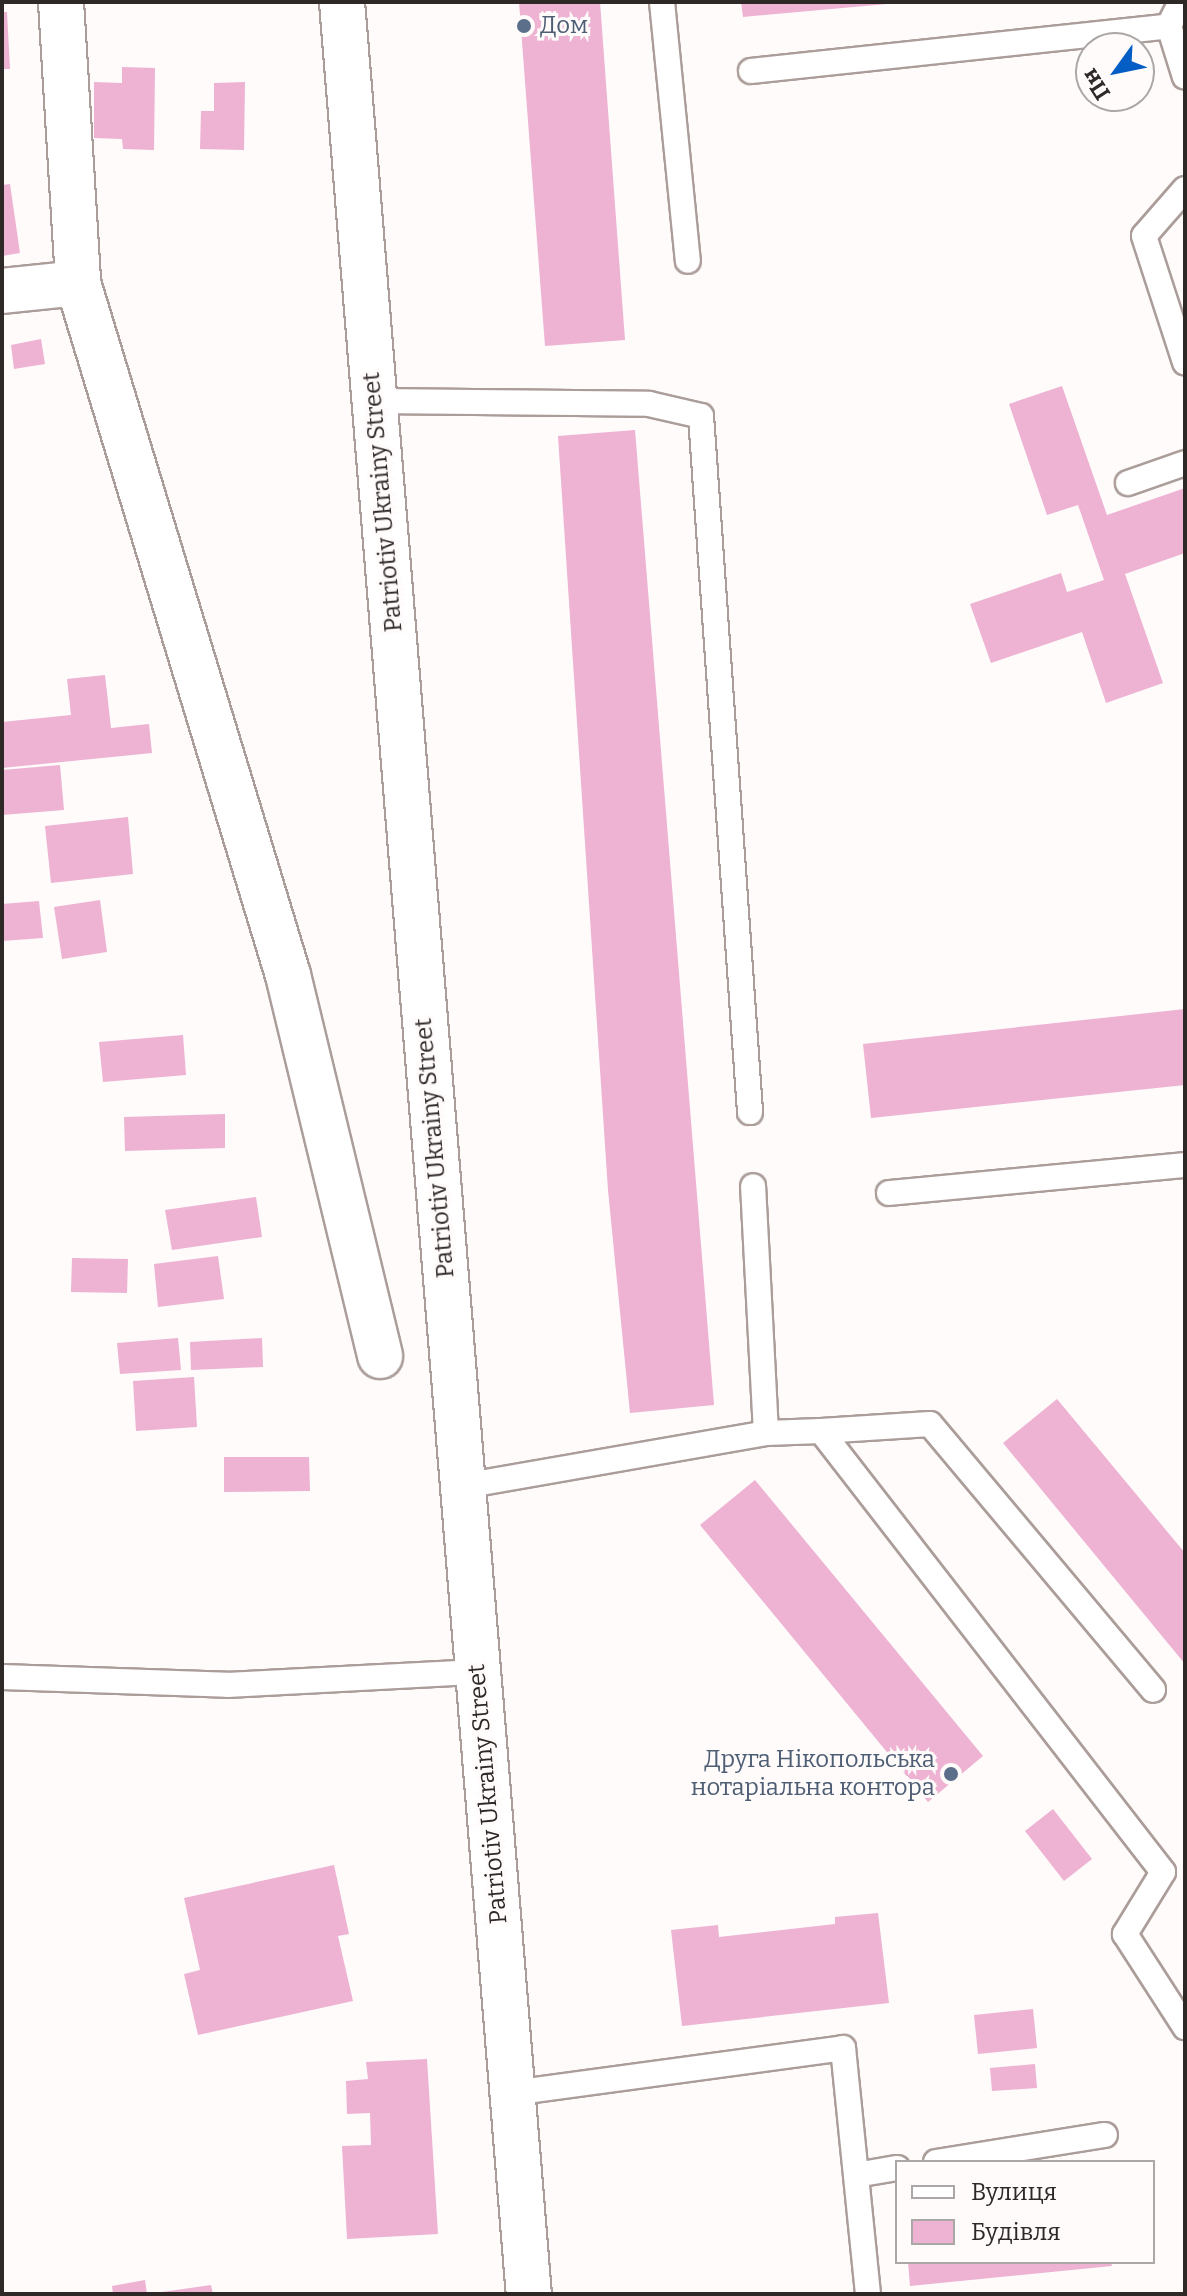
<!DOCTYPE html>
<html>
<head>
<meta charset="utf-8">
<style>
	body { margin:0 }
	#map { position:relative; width:1187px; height:2296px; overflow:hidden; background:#fefbfa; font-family:Bitter,serif }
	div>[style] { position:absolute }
	.building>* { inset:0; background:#eeb2d3 }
	.roads { filter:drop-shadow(2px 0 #ab9d99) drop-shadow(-2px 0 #ab9d99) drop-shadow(0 2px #ab9d99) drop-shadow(0 -2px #ab9d99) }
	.service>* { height:24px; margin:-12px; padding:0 12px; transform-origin:12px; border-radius:12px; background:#fff }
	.minor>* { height:44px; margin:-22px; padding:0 22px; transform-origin:22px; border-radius:22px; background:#fff }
	.secondary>* { height:44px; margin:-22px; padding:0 22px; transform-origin:22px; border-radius:22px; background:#fff }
	.dots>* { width:22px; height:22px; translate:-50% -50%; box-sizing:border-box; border:4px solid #fefbfa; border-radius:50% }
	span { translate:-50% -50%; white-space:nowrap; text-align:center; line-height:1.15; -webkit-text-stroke:6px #fefbfa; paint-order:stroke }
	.service-label { font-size:24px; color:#4e5e75 }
	.left { translate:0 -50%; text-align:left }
	.right { translate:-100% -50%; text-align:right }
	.street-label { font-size:24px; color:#2e2827 }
	.frame { position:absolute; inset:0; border:4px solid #2e2827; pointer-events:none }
	.legend { position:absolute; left:895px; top:2160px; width:260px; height:104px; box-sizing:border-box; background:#fefbfa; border:2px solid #aba7a6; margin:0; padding:10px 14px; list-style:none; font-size:24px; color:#2e2827 }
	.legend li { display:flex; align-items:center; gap:16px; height:40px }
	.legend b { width:40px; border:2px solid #aba7a6 }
	.north { position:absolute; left:1075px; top:32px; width:80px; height:80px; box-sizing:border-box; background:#fefbfa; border:2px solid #aba7a6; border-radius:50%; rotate:237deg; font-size:22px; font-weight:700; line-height:32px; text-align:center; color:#2e2827 }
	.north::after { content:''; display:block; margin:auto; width:28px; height:36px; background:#055dc6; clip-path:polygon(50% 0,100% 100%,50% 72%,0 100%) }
</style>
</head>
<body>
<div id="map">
	<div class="building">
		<i style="clip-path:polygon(519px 2px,600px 2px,625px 340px,545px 346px)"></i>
		<i style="clip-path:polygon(741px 2px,887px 2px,887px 4px,743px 17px)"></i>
		<i style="clip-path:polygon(2px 12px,7px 12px,10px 69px,2px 69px)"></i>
		<i style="clip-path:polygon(122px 67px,155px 68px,154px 150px,123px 149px,122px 139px,94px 138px,94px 82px,122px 83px)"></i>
		<i style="clip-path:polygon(245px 82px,244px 150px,200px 149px,201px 111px,214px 111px,214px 83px)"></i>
		<i style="clip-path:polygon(10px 184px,20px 253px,2px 256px,2px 185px)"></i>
		<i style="clip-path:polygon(41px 339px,45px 364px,14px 369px,11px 345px)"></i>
		<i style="clip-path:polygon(1062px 386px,1107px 515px,1185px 488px,1185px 553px,1125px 574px,1163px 683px,1106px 703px,1082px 632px,991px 663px,970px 604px,1061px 573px,1067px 592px,1104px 580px,1078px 505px,1047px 515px,1009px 404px)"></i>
		<i style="clip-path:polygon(635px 430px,714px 1405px,630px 1413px,608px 1190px,558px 436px)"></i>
		<i style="clip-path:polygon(105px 675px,111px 728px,149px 724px,152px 753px,2px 768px,2px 722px,71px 715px,67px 679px)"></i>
		<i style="clip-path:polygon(60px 765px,64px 810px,2px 815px,2px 770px)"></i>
		<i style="clip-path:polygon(128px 817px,133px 874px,51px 883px,45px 826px)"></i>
		<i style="clip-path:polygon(100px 900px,107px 952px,62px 959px,54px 907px)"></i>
		<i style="clip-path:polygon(39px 901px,43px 938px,2px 941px,2px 904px)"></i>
		<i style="clip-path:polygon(1185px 1009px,1185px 1085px,871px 1118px,863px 1044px)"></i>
		<i style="clip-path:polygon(183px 1035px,186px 1075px,103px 1082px,99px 1042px)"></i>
		<i style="clip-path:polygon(225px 1114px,225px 1148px,125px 1151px,124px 1117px)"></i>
		<i style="clip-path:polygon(256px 1197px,262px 1237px,172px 1250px,165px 1210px)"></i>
		<i style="clip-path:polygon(218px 1256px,224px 1299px,158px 1307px,154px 1264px)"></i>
		<i style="clip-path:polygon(72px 1258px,128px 1259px,127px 1293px,71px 1292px)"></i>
		<i style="clip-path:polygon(178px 1338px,181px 1370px,120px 1374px,117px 1343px)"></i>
		<i style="clip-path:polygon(262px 1338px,263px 1367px,191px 1370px,190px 1342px)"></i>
		<i style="clip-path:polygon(194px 1377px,197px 1427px,136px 1431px,133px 1381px)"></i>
		<i style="clip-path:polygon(1057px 1399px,1185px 1553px,1185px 1664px,1003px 1443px)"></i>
		<i style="clip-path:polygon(224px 1457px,309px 1457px,310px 1491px,224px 1492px)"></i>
		<i style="clip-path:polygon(755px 1480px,983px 1756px,928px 1802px,700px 1525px)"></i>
		<i style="clip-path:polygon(1053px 1809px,1092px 1859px,1064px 1881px,1025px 1831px)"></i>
		<i style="clip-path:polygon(334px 1865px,349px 1934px,338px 1936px,353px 2001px,198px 2035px,184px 1974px,200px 1970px,184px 1898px)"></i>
		<i style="clip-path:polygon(878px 1913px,889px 2003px,682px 2026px,671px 1930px,718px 1925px,719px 1937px,835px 1924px,835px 1917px)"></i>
		<i style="clip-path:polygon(1033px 2009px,1037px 2048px,978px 2054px,974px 2015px)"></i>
		<i style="clip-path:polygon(427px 2059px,438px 2234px,347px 2239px,342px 2146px,371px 2145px,370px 2113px,347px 2114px,346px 2081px,368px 2079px,366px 2062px)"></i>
		<i style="clip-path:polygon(1035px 2064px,1037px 2088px,992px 2091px,990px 2068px)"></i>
		<i style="clip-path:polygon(908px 2262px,1111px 2262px,1112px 2266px,910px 2286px)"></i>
		<i style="clip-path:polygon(145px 2280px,147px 2294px,113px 2294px,112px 2286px)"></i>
		<i style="clip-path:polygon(211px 2285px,213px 2294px,162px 2294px,162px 2292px)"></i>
	</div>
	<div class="roads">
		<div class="service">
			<i style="left:662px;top:2px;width:260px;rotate:84.3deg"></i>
			<i style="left:1181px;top:2px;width:27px;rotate:117deg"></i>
			<i style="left:1169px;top:26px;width:53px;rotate:72.6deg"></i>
			<i style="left:751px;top:71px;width:420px;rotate:-6.1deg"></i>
			<i style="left:1185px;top:189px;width:62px;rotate:131.1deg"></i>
			<i style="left:1144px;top:236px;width:133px;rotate:72deg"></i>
			<i style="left:375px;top:401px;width:274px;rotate:0.6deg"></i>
			<i style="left:649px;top:404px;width:53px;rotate:13deg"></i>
			<i style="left:701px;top:416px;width:698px;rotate:85.97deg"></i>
			<i style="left:1128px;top:483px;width:60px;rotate:-19.3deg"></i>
			<i style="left:889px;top:1193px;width:297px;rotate:-5.4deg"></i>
			<i style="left:821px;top:1431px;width:109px;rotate:-3.7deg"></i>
			<i style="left:930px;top:1424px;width:347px;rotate:50deg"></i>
			<i style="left:766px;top:1433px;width:55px;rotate:-2.1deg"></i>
			<i style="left:821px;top:1431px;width:558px;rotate:52.21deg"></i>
			<i style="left:1163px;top:1872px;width:73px;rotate:121.5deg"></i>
			<i style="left:1125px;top:1934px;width:111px;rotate:57.2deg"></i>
			<i style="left:463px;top:1486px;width:308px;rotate:-9.9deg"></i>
			<i style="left:766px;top:1433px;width:247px;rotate:-93deg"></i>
			<i style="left:2px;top:1677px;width:225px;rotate:2deg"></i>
			<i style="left:227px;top:1685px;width:251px;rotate:-3deg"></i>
			<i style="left:512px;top:2093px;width:334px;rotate:-7.7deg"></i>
			<i style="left:843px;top:2048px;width:247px;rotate:84.2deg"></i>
			<i style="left:936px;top:2162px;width:171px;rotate:-9.1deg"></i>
			<i style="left:856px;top:2175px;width:42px;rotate:-9.7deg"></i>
		</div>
		<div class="minor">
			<i style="left:61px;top:2px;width:282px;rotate:86.5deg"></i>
			<i style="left:78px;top:283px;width:723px;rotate:73.12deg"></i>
			<i style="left:288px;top:975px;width:392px;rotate:76.4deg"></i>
			<i style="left:2px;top:291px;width:76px;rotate:-6deg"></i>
		</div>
		<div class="secondary">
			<i style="left:342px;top:2px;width:2300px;rotate:85.34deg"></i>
		</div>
	</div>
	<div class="dots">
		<i style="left:524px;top:26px;background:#5c6f8a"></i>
		<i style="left:951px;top:1774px;background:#5c6f8a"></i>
	</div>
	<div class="service-label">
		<span class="left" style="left:540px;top:26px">Дом</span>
		<span class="right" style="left:935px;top:1774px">Друга Нікопольська<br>нотаріальна контора</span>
	</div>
	<div class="street-label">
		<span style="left:383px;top:502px;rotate:-95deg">Patriotiv Ukrainy Street</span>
		<span style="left:435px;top:1148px;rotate:-95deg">Patriotiv Ukrainy Street</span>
		<span style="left:488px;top:1794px;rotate:-95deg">Patriotiv Ukrainy Street</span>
	</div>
	<div class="frame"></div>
	<ul class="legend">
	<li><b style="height:10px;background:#fff"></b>Вулиця</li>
	<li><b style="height:22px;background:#eeb2d3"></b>Будівля</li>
	</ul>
	<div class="north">Пн</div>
</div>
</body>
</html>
